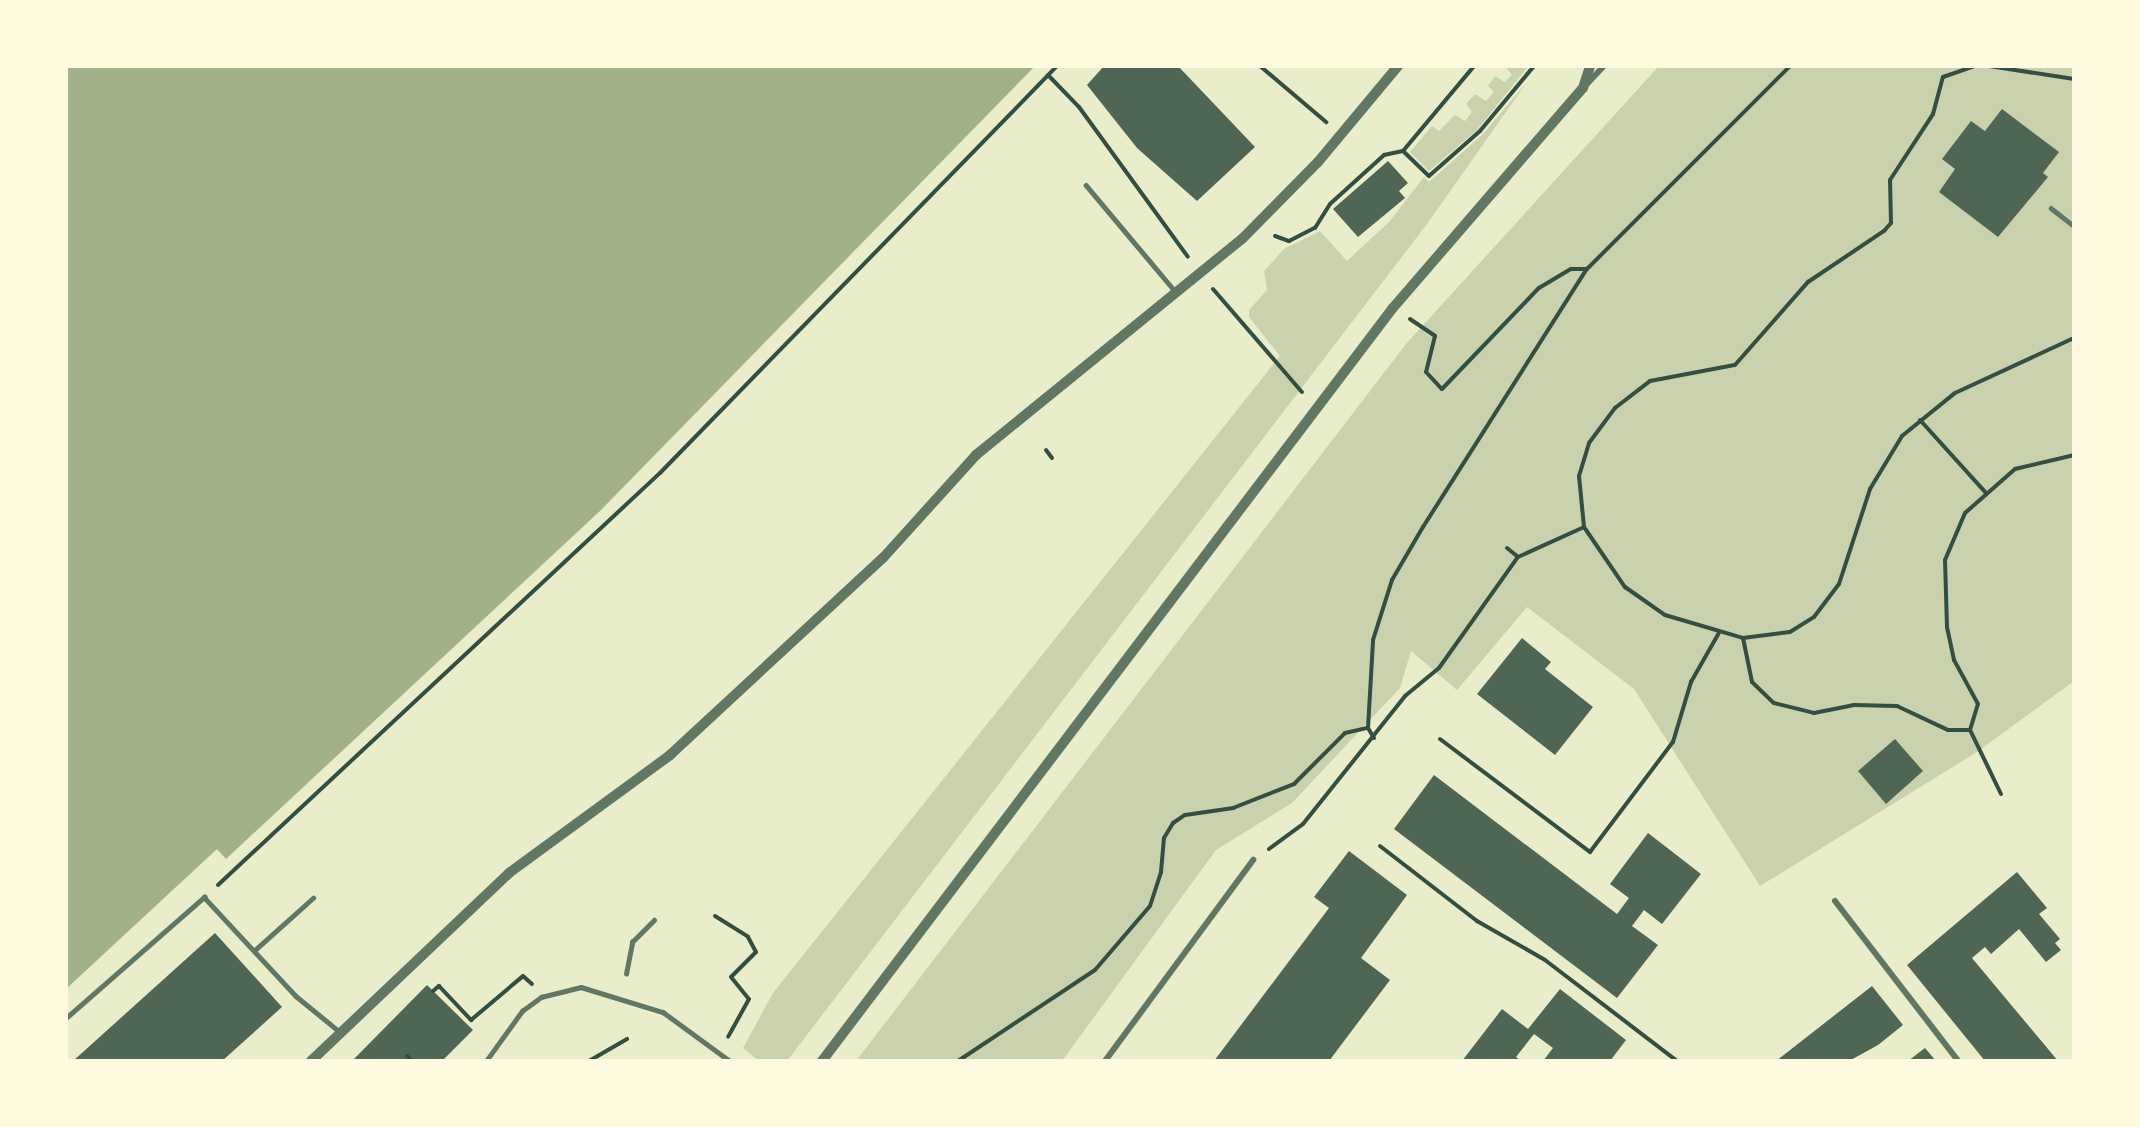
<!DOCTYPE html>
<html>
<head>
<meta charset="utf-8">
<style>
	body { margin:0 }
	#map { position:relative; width:2140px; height:1127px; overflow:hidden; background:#e9edc9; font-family:Commissioner,sans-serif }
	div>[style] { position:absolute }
	.green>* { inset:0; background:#cad2ad }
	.water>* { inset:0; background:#a3b18a }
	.building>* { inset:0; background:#4f6655 }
	.path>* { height:4px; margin:-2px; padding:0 2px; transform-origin:2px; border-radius:2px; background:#344e41 }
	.service>* { height:4.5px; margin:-2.25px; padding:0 2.25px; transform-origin:2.25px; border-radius:2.25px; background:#617663 }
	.minor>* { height:6px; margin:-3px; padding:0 3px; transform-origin:3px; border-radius:3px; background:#617663 }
	.tertiary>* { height:10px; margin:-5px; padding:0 5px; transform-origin:5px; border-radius:5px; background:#617663 }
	span { translate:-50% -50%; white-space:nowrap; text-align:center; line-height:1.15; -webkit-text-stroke:4.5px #fefae0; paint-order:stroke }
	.frame { position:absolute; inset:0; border:68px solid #fefae0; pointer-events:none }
</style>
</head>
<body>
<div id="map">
	<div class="green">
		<i style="clip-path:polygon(1505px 66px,1527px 68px,1477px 130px,1429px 171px,1410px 152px,1432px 126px,1439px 131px,1455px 115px,1465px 121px,1472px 112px,1466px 104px,1475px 94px,1486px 101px,1494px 92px,1488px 86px,1495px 76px,1505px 82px,1512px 75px)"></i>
		<i style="clip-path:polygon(1659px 66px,2074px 66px,2074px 681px,1977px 752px,1760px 886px,1634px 689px,1527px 607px,1457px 690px,1411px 651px,1400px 688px,1292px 803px,1216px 850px,1062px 1061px,856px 1061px,1406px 344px)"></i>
		<i style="clip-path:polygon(1527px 82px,1427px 224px,787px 1061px,759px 1061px,743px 1048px,773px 993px,1280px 356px,1249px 317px,1249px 310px,1267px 290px,1264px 271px,1284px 249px,1320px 231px,1347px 261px,1389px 222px,1424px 177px,1429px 182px,1482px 135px)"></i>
	</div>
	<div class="water">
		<i style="clip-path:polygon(66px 66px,1035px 66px,600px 511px,226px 859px,217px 849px,66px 989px)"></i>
	</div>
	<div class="building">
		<i style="clip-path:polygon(1104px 66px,1178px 66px,1255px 147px,1197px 201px,1137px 148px,1087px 85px)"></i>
		<i style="clip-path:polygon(2002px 109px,2059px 152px,2043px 173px,2048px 177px,1998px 237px,1939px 192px,1955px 169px,1942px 159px,1971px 121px,1985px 131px)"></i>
		<i style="clip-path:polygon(1388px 161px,1408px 183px,1399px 191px,1405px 198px,1358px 237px,1333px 209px)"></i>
		<i style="clip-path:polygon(1522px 638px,1551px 662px,1545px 669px,1593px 707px,1555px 755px,1477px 694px)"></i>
		<i style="clip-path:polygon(1895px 739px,1923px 771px,1886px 804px,1858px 771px)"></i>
		<i style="clip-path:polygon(1434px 775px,1617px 914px,1629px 898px,1610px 884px,1648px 833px,1701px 874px,1662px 924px,1644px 910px,1632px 926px,1658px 945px,1617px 998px,1394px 829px)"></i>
		<i style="clip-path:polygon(1349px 851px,1407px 895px,1361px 958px,1390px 980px,1329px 1061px,1214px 1061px,1329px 908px,1314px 897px)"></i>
		<i style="clip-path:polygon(2017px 872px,2047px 908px,2039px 914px,2060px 939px,2055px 943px,2061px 950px,2046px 962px,2019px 929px,1991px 954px,1985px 947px,1972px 958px,2058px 1061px,1985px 1061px,1907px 965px)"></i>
		<i style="clip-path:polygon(215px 933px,282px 1007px,222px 1061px,73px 1061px)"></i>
		<i style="clip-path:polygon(427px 985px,473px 1030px,442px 1061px,352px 1061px)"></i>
		<i style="clip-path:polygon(1872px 986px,1903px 1025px,1878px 1045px,1849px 1061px,1776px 1061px)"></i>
		<i style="clip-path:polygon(1560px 989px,1626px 1040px,1610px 1061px,1543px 1061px,1553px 1048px,1534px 1034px,1516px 1057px,1521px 1061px,1462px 1061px,1502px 1009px,1528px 1029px)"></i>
		<i style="clip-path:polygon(1925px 1048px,1936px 1061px,1908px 1061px)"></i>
	</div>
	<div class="path">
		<i style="left:1260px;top:66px;width:87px;rotate:40.3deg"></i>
		<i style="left:1989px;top:66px;width:86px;rotate:8.7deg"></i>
		<i style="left:1048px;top:75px;width:45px;rotate:45.9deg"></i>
		<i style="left:1079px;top:107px;width:185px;rotate:54deg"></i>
		<i style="left:1403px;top:151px;width:111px;rotate:-50.1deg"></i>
		<i style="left:1275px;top:236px;width:15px;rotate:20deg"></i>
		<i style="left:1289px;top:241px;width:29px;rotate:-27deg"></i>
		<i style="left:1315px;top:228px;width:28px;rotate:-58deg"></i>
		<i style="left:1330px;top:204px;width:73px;rotate:-42.2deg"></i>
		<i style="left:1384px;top:155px;width:19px;rotate:-12deg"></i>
		<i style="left:1403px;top:151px;width:36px;rotate:44deg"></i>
		<i style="left:1429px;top:176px;width:68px;rotate:-41.4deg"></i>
		<i style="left:1480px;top:131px;width:85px;rotate:-50.3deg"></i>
		<i style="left:1213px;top:289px;width:136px;rotate:49.2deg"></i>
		<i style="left:1410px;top:319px;width:30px;rotate:34deg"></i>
		<i style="left:1435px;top:336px;width:37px;rotate:104deg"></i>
		<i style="left:1426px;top:372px;width:23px;rotate:47deg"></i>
		<i style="left:1442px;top:389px;width:140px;rotate:-46.2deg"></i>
		<i style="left:1539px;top:288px;width:37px;rotate:-31deg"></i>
		<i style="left:1571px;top:269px;width:15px"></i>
		<i style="left:1920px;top:420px;width:98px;rotate:47.9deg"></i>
		<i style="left:1046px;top:450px;width:10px;rotate:53deg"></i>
		<i style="left:1584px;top:527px;width:51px;rotate:-95.6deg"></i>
		<i style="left:1579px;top:476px;width:34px;rotate:-73deg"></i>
		<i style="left:1589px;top:443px;width:44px;rotate:-53.4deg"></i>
		<i style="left:1615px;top:408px;width:44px;rotate:-37.6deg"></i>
		<i style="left:1650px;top:381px;width:86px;rotate:-10.7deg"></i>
		<i style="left:1735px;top:365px;width:111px;rotate:-48.7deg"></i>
		<i style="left:1808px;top:282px;width:92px;rotate:-33.9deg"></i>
		<i style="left:1884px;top:231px;width:11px;rotate:-49deg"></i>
		<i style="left:1891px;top:223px;width:43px;rotate:-91.3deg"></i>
		<i style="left:1890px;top:180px;width:79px;rotate:-56.9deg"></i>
		<i style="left:1933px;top:114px;width:38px;rotate:-75deg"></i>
		<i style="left:1943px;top:77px;width:34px;rotate:-19deg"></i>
		<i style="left:1507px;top:548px;width:14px;rotate:39deg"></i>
		<i style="left:1743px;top:638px;width:45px;rotate:78.4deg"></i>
		<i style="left:1752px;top:682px;width:30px;rotate:44deg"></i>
		<i style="left:1774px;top:703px;width:41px;rotate:14deg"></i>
		<i style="left:1814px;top:713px;width:41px;rotate:-11.3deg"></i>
		<i style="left:1854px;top:705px;width:43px;rotate:1.3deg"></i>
		<i style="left:1897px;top:706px;width:56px;rotate:25.2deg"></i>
		<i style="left:1948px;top:730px;width:22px"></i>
		<i style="left:1374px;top:738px;width:12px;rotate:-121deg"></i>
		<i style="left:1368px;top:728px;width:88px;rotate:-86.7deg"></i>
		<i style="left:1373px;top:640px;width:63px;rotate:-72.4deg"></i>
		<i style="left:1392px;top:580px;width:61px;rotate:-59.7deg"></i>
		<i style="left:1423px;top:527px;width:306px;rotate:-57.6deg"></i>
		<i style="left:1587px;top:269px;width:287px;rotate:-45deg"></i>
		<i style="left:1440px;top:739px;width:188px;rotate:37deg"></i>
		<i style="left:1590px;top:852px;width:138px;rotate:-53deg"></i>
		<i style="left:1673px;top:742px;width:63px;rotate:-73.3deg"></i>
		<i style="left:1691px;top:682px;width:56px;rotate:-60.3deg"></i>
		<i style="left:2001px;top:794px;width:71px;rotate:-115.8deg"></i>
		<i style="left:1970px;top:730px;width:27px;rotate:-73deg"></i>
		<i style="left:1978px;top:704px;width:50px;rotate:-118.6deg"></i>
		<i style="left:1954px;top:660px;width:34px;rotate:-102deg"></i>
		<i style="left:1947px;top:627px;width:67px;rotate:-91.7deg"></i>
		<i style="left:1945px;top:560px;width:51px;rotate:-66.9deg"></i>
		<i style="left:1965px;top:513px;width:67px;rotate:-41.3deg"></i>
		<i style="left:2015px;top:469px;width:61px;rotate:-13.3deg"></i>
		<i style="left:1380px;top:846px;width:123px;rotate:37.7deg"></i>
		<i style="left:1477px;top:921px;width:78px;rotate:29.8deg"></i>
		<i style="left:1545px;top:960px;width:166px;rotate:37.4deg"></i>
		<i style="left:1269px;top:849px;width:42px;rotate:-36.3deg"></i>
		<i style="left:1303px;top:824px;width:164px;rotate:-51.4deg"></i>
		<i style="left:1405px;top:696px;width:44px;rotate:-39.5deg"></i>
		<i style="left:1439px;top:668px;width:136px;rotate:-54.6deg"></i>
		<i style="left:1518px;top:557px;width:72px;rotate:-24.4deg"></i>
		<i style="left:1584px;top:527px;width:73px;rotate:55.7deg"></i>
		<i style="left:1625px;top:587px;width:49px;rotate:35deg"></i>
		<i style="left:1665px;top:615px;width:81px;rotate:16.4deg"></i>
		<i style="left:1743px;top:638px;width:47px;rotate:-7.3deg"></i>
		<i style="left:1790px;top:632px;width:28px;rotate:-32deg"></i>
		<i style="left:1814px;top:617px;width:41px;rotate:-52.9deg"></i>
		<i style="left:1839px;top:584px;width:100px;rotate:-71.9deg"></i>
		<i style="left:1870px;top:489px;width:62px;rotate:-58.9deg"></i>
		<i style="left:1902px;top:436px;width:68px;rotate:-39.1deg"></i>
		<i style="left:1955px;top:393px;width:131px;rotate:-24.8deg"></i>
		<i style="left:218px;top:885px;width:604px;rotate:-42.99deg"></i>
		<i style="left:660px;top:473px;width:569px;rotate:-45.71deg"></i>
		<i style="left:715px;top:916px;width:39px;rotate:32deg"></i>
		<i style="left:748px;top:937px;width:17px;rotate:62deg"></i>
		<i style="left:756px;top:952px;width:35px;rotate:135deg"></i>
		<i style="left:731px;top:977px;width:28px;rotate:51deg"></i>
		<i style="left:749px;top:999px;width:43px;rotate:118.9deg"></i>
		<i style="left:433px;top:991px;width:8px;rotate:-40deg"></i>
		<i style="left:439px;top:986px;width:47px;rotate:46.7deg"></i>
		<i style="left:471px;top:1020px;width:68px;rotate:-40.2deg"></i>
		<i style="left:523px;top:976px;width:12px;rotate:42deg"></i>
		<i style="left:407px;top:1056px;width:7px;rotate:45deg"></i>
		<i style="left:589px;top:1061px;width:44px;rotate:-30.1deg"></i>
		<i style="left:958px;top:1061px;width:164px;rotate:-33.6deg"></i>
		<i style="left:1095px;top:970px;width:84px;rotate:-49.3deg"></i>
		<i style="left:1150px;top:906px;width:36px;rotate:-72deg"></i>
		<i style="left:1161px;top:872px;width:34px;rotate:-85deg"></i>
		<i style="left:1164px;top:838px;width:17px;rotate:-59deg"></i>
		<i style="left:1173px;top:823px;width:14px;rotate:-34deg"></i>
		<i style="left:1185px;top:815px;width:49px;rotate:-8.3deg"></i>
		<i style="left:1233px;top:808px;width:66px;rotate:-21.5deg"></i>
		<i style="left:1294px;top:784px;width:72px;rotate:-45deg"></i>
		<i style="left:1345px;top:733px;width:23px;rotate:-13deg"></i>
	</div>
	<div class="service">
		<i style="left:1086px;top:185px;width:138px;rotate:50deg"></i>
		<i style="left:2051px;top:208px;width:29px;rotate:38deg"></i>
		<i style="left:255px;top:950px;width:78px;rotate:-41.9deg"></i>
		<i style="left:626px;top:974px;width:33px;rotate:-79deg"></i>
		<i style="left:632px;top:942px;width:31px;rotate:-45deg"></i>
		<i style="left:66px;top:1018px;width:184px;rotate:-41.2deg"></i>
		<i style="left:204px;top:897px;width:135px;rotate:47.1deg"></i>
		<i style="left:296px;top:996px;width:57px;rotate:39.3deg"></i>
		<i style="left:486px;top:1061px;width:62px;rotate:-54.2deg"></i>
		<i style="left:522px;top:1011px;width:24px;rotate:-36deg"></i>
		<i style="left:541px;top:997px;width:41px;rotate:-14deg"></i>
		<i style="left:581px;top:987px;width:86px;rotate:17deg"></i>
		<i style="left:663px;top:1012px;width:83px;rotate:36.2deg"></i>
	</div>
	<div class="minor">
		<i style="left:1586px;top:85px;width:26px;rotate:-47deg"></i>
		<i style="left:1835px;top:901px;width:202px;rotate:52.4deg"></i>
		<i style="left:1105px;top:1061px;width:250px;rotate:-53.6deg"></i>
	</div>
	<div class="tertiary">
		<i style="left:311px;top:1061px;width:273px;rotate:-43.5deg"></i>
		<i style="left:509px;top:873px;width:200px;rotate:-36.2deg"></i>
		<i style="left:670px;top:755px;width:290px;rotate:-42.8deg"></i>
		<i style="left:883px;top:558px;width:139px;rotate:-47.9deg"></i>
		<i style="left:976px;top:455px;width:344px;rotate:-39.1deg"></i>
		<i style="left:1243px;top:238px;width:107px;rotate:-45.4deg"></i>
		<i style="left:1318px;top:162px;width:125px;rotate:-50.2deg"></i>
		<i style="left:822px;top:1061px;width:944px;rotate:-52.84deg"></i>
		<i style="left:1392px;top:309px;width:292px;rotate:-49.2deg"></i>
		<i style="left:1583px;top:88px;width:23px;rotate:-72deg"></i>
	</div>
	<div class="frame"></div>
</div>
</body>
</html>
